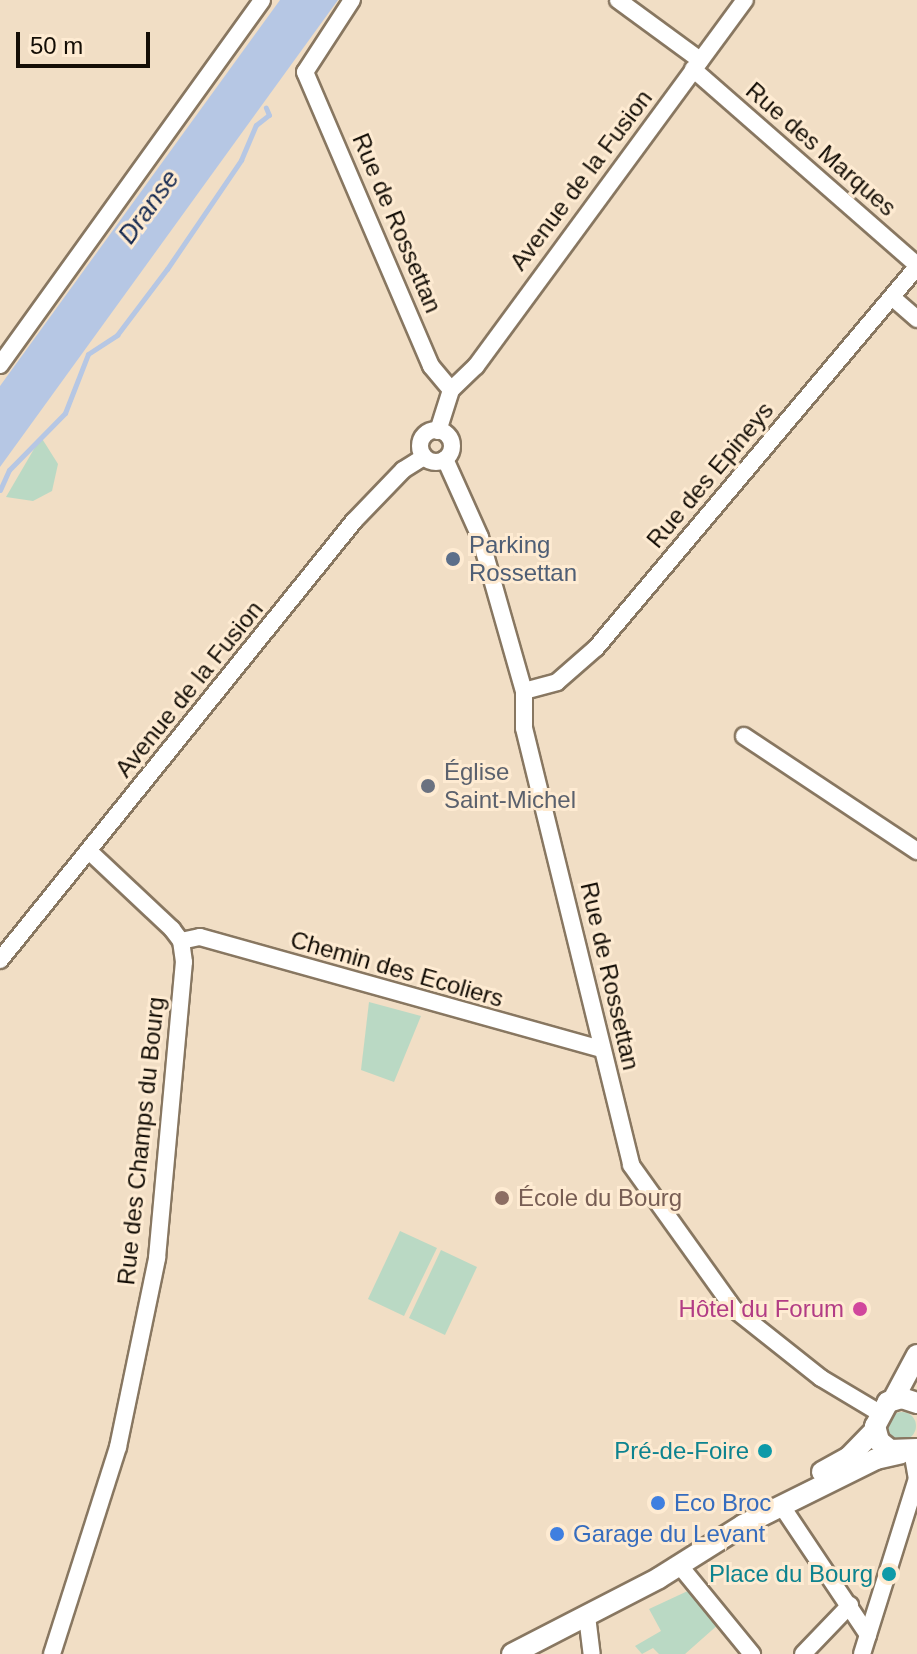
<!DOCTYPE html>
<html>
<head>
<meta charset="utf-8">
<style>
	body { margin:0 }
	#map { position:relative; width:917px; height:1654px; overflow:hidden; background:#f1dec5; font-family:Helvetica,sans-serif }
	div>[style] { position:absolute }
	.green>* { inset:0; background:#bad9c4 }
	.round { border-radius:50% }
	.water>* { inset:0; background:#b6c7e4 }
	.stream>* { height:5px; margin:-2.5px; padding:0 2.5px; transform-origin:2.5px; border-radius:2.5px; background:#b6c7e4 }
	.roads { filter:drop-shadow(2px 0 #887761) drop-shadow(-2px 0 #887761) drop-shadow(0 2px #887761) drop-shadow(0 -2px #887761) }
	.minor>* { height:16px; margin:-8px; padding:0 8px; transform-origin:8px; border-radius:8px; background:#fff }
	.minor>.ring { margin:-8px; padding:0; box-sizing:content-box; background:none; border:16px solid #fff; border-radius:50% }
	.tertiary>* { height:20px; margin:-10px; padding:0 10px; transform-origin:10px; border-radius:10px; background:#fff }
	.dots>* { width:22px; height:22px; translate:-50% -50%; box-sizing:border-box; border:4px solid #feebd2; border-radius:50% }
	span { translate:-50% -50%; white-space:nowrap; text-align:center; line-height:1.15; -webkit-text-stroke:6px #feebd2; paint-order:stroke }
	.street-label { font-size:24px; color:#140e06 }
	.service-label { font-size:24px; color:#4e5e75 }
	.left { translate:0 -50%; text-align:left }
	.worship-label { font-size:24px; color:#5b616d }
	.education-label { font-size:24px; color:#785e54 }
	.hotel-label { font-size:24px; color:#b23c85 }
	.right { translate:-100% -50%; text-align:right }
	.culture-label { font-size:24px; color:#0d838f }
	.shop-label { font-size:24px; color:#366cbe }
	.water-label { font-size:26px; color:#172b52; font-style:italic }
	.scale { position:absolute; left:16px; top:32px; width:134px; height:36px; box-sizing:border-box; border:4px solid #140e06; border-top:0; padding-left:10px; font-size:24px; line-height:28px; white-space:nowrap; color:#140e06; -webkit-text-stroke:6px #feebd2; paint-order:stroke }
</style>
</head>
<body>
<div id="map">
	<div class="green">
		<i style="clip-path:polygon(41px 437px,58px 464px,52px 491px,33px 501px,6px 497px)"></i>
		<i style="clip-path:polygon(369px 1002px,421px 1016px,394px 1082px,361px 1070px)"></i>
		<i style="clip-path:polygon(400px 1231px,437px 1248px,404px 1316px,368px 1299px)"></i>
		<i style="clip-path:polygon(441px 1250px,477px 1267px,445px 1335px,409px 1318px)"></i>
		<i class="round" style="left:888px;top:1412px;width:28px;height:28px"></i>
		<i style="clip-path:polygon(692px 1589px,720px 1623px,685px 1654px,659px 1654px,653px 1648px,642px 1654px,635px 1646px,661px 1631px,649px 1609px)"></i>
	</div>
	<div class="water">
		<i style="clip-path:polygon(280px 0,338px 0,0 467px,0 386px)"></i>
	</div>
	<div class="stream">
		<i style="left:0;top:490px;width:22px;rotate:-66deg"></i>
		<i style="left:9px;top:470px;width:80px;rotate:-45.5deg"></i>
		<i style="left:65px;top:413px;width:63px;rotate:-68.7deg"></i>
		<i style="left:88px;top:354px;width:35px;rotate:-33deg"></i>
		<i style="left:117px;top:335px;width:83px;rotate:-52.9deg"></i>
		<i style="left:167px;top:269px;width:132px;rotate:-55.8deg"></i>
		<i style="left:241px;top:160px;width:38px;rotate:-67deg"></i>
		<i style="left:256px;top:125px;width:16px;rotate:-38deg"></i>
		<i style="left:269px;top:115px;width:8px;rotate:-113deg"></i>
	</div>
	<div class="roads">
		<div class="minor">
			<i style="left:352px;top:0;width:86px;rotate:123.1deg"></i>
			<i style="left:305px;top:72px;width:320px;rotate:66.8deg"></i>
			<i style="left:431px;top:366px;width:31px;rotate:50deg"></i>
			<i style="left:618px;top:0;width:102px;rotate:36.2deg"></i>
			<i style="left:693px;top:69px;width:298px;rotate:41.2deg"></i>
			<i style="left:893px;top:298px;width:32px;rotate:41deg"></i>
			<i style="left:0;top:365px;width:449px;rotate:-54.3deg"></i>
			<i class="ring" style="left:420px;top:430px;width:16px;height:16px"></i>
			<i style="left:438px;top:431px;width:43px;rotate:-72.4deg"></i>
			<i style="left:451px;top:390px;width:35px;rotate:-44deg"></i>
			<i style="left:476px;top:366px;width:454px;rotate:-53.7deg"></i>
			<i style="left:445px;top:459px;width:85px;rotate:65.8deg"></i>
			<i style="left:480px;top:537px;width:160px;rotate:74.1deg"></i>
			<i style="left:524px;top:691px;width:37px;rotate:90deg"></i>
			<i style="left:524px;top:728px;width:450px;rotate:76.2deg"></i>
			<i style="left:631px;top:1165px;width:177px;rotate:54.4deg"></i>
			<i style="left:734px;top:1309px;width:111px;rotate:38.4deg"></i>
			<i style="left:821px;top:1378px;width:66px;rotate:30.8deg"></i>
			<i style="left:524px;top:691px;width:34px;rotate:-15deg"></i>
			<i style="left:557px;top:682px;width:52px;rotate:-41.1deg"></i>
			<i style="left:596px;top:648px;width:498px;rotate:-49.9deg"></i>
			<i style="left:744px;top:736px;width:208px;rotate:33.6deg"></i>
			<i style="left:181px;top:941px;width:19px;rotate:-12deg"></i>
			<i style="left:200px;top:937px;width:416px;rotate:15.6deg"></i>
			<i style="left:0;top:960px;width:564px;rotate:-51.12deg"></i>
			<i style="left:354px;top:521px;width:71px;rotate:-46.1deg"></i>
			<i style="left:403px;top:470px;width:25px;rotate:-32deg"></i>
			<i style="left:783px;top:1508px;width:153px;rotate:56.2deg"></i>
			<i style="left:680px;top:1566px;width:114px;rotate:50.7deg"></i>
			<i style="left:587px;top:1616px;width:38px;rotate:83deg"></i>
			<i style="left:52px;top:1654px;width:217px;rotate:-72.3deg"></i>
			<i style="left:118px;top:1447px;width:193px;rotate:-78.3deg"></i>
			<i style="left:157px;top:1258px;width:297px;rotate:-84.8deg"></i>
			<i style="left:184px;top:962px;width:21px;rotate:-98deg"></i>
			<i style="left:181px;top:941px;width:15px;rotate:-127deg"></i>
			<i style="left:172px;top:929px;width:114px;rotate:-136.8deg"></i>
			<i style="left:803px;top:1654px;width:68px;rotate:-46.2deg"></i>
			<i style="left:862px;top:1654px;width:183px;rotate:-72.6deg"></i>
			<i style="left:917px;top:1479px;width:28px;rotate:-100deg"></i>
		</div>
		<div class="tertiary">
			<i style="left:893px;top:1400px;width:51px;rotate:-61.9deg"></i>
			<i style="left:917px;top:1403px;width:16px;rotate:-162deg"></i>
			<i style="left:902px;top:1398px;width:15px;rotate:164deg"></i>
			<i style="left:888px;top:1402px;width:27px;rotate:118deg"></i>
			<i style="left:875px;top:1426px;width:16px;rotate:75deg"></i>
			<i style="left:879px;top:1441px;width:14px;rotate:39deg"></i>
			<i style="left:890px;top:1450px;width:27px;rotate:-2deg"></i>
			<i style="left:822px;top:1472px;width:31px;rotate:-29deg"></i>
			<i style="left:849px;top:1457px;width:37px;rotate:-46deg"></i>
			<i style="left:512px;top:1654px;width:165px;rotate:-27.3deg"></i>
			<i style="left:659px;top:1578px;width:99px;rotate:-32.2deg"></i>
			<i style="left:743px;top:1525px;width:148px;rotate:-26.4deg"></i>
			<i style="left:876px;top:1459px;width:26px;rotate:-13deg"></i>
		</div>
	</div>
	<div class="dots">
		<i style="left:453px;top:559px;background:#5c6f8a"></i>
		<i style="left:428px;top:786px;background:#6b7280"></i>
		<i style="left:502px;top:1198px;background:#8d6e63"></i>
		<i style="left:860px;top:1309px;background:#d1479c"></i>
		<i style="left:765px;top:1451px;background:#0f9aa8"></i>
		<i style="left:658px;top:1503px;background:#3f7fe0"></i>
		<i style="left:557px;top:1534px;background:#3f7fe0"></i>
		<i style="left:889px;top:1574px;background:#0f9aa8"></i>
	</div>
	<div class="street-label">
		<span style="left:821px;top:149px;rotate:41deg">Rue des Marques</span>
		<span style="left:581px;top:180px;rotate:-53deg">Avenue de la Fusion</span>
		<span style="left:397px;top:223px;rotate:67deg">Rue de Rossettan</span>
		<span style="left:710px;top:475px;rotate:-50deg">Rue des Epineys</span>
		<span style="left:189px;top:689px;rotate:-51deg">Avenue de la Fusion</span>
		<span style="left:397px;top:969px;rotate:16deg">Chemin des Ecoliers</span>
		<span style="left:610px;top:976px;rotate:77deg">Rue de Rossettan</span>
		<span style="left:141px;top:1141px;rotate:-84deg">Rue des Champs du Bourg</span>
	</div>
	<div class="service-label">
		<span class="left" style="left:469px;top:559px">Parking<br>Rossettan</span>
	</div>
	<div class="worship-label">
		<span class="left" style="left:444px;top:786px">Église<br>Saint-Michel</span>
	</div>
	<div class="education-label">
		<span class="left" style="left:518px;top:1198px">École du Bourg</span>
	</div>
	<div class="hotel-label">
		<span class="right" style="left:844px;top:1309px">Hôtel du Forum</span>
	</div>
	<div class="culture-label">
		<span class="right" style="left:749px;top:1451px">Pré-de-Foire</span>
		<span class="right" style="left:873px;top:1574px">Place du Bourg</span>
	</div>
	<div class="shop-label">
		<span class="left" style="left:674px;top:1503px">Eco Broc</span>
		<span class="left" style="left:573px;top:1534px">Garage du Levant</span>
	</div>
	<div class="water-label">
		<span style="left:149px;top:207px;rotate:-54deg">Dranse</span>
	</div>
	<div class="scale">50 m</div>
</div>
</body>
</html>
